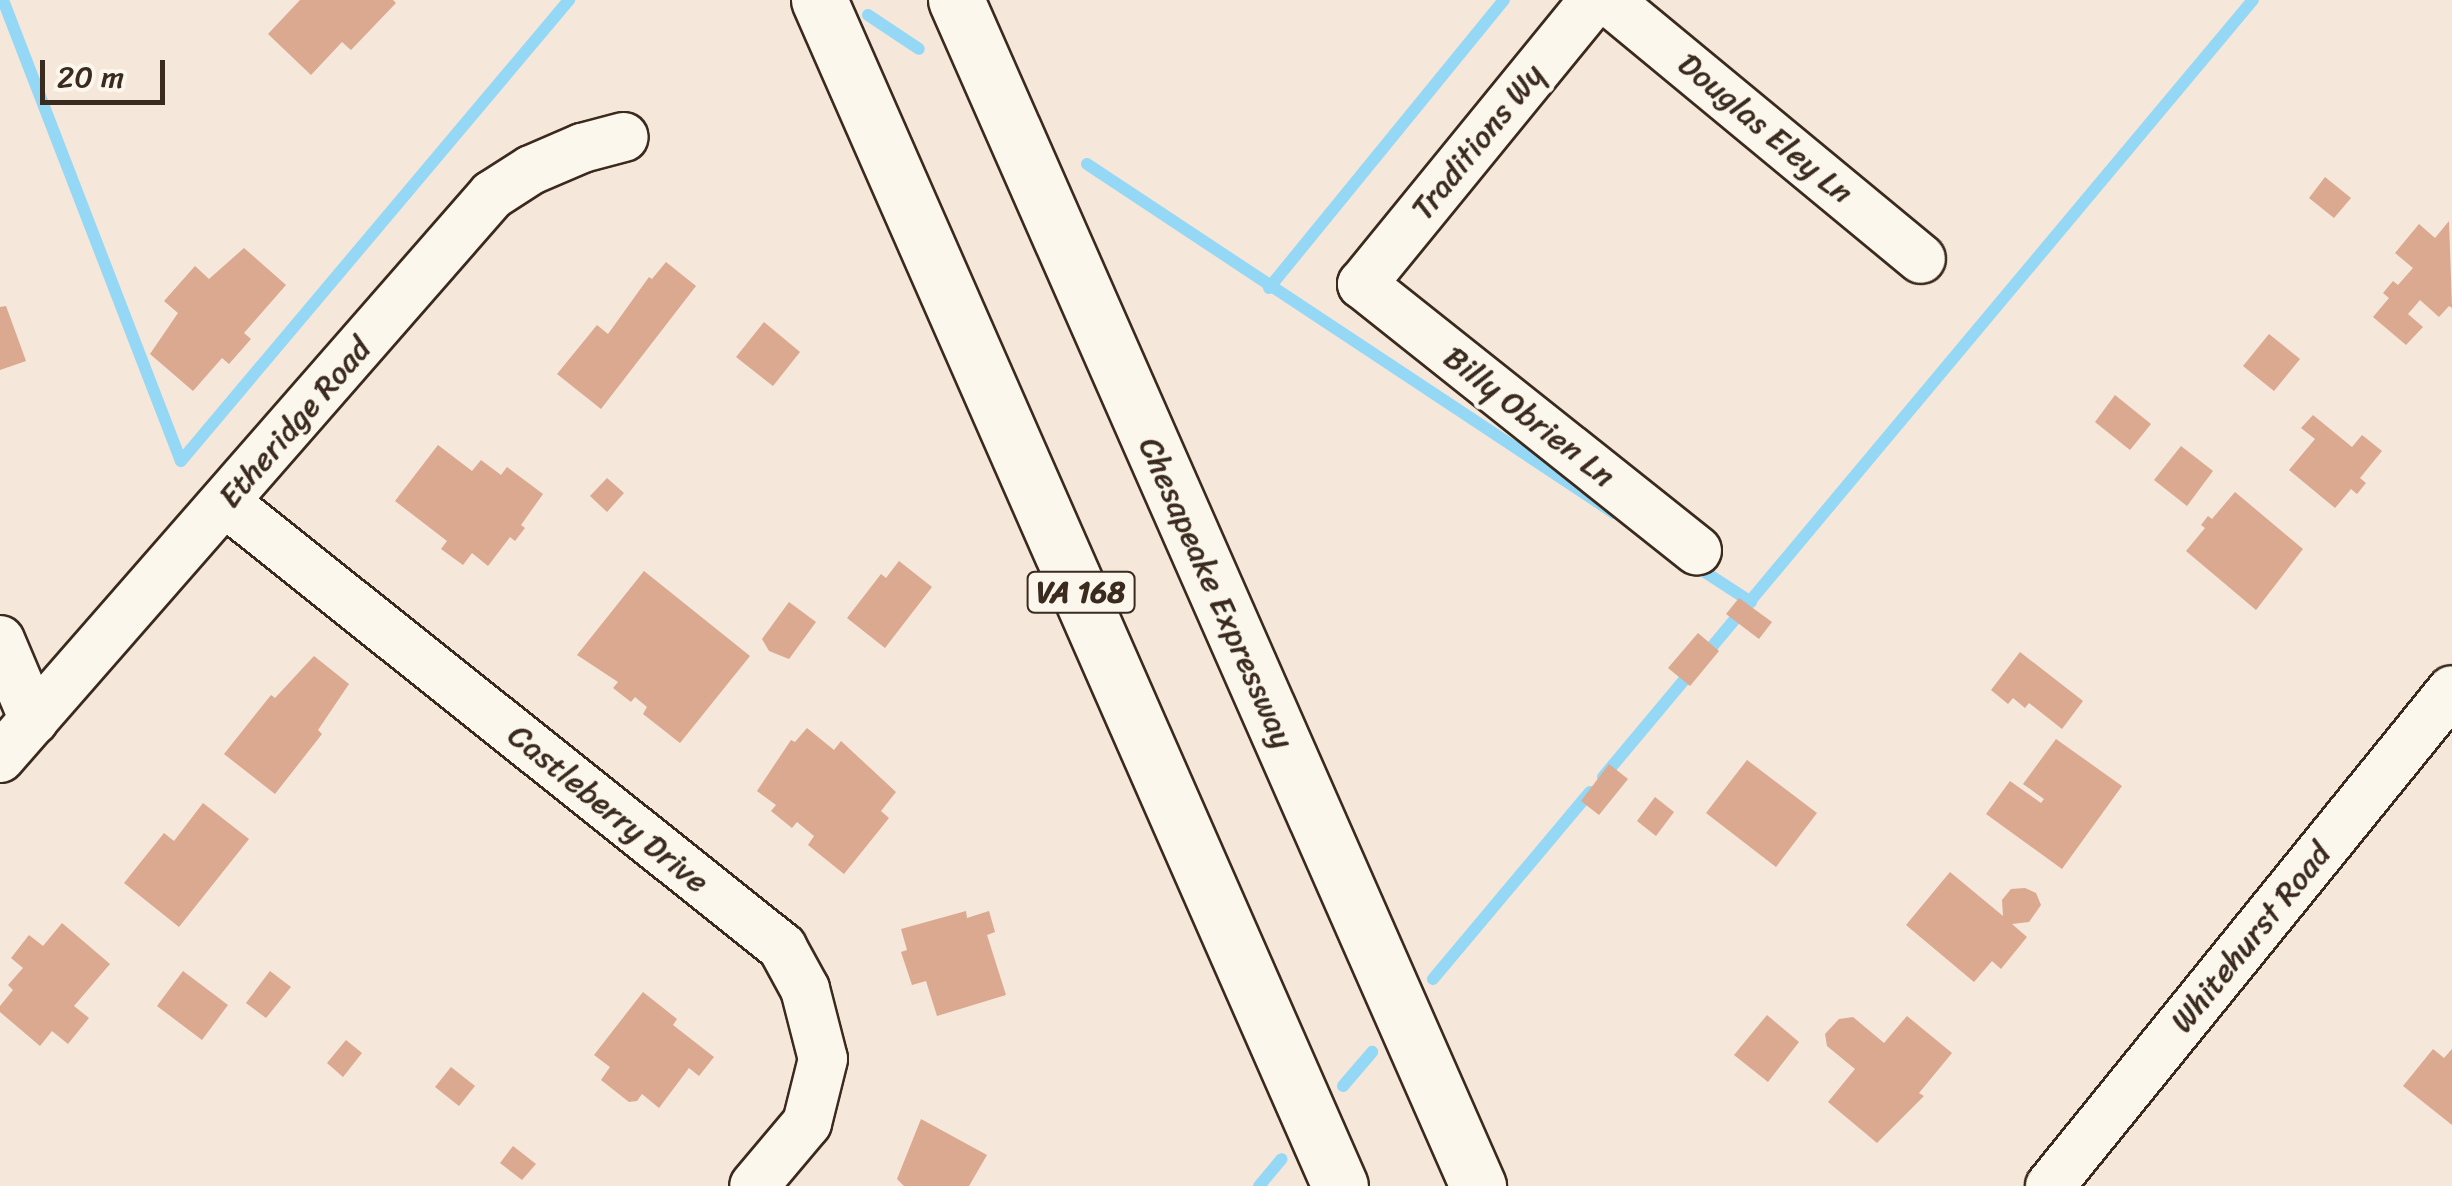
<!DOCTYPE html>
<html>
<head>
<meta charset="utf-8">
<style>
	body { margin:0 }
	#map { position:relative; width:2452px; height:1186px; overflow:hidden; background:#f5e7da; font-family:Sriracha,sans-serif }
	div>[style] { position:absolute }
	.stream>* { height:12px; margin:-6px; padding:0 6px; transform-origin:6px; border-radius:6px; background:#94d8f6 }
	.building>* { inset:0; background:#dba890 }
	.roads { filter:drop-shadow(2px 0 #3b2a1e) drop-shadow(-2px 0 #3b2a1e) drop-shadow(0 2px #3b2a1e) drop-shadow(0 -2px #3b2a1e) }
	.minor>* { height:48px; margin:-24px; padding:0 24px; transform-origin:24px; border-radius:24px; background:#fbf7ec }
	.motorway>* { height:55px; margin:-27.5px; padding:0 27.5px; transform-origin:27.5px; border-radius:27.5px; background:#fbf7ec }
	span { translate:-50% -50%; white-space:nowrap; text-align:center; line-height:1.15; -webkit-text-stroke:9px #fbf7ec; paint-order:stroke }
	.shield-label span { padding:2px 8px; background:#fbf7ec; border:2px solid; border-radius:8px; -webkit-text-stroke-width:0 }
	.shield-label { font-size:30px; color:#3b2a1e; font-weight:700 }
	.street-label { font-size:32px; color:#3b2a1e }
	.scale { position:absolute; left:40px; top:60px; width:125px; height:45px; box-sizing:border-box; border:5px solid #3b2a1e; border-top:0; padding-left:12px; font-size:30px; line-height:35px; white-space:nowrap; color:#3b2a1e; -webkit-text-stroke:8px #fbf7ec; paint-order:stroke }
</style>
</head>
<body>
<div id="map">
	<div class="stream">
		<i style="left:3px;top:0;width:494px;rotate:68.9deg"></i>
		<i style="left:181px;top:461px;width:603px;rotate:-49.91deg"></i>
		<i style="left:868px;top:15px;width:61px;rotate:33.7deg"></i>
		<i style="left:1087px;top:164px;width:632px;rotate:33.51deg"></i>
		<i style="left:1269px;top:288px;width:372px;rotate:-50.8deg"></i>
		<i style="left:1694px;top:565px;width:68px;rotate:33deg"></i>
		<i style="left:1603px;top:777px;width:1013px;rotate:-50.09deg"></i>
		<i style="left:1433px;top:979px;width:244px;rotate:-50deg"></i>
		<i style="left:1343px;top:1086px;width:45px;rotate:-49.5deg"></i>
		<i style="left:1259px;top:1186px;width:35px;rotate:-50deg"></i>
	</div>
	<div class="building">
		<i style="clip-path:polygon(300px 0,393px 0,396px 3px,351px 50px,342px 42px,311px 75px,268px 34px)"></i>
		<i style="clip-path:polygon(2325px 177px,2351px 198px,2334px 218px,2309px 198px)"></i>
		<i style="clip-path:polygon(2449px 221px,2452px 308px,2449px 306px,2439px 317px,2420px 300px,2408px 314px,2423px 327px,2406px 345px,2373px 317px,2389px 298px,2383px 293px,2393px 281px,2398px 285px,2413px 268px,2395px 253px,2419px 224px,2435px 238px)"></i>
		<i style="clip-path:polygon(244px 248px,286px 285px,244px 333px,251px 339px,229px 364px,222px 358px,193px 391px,150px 354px,178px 313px,164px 301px,195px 266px,209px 279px)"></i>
		<i style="clip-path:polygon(666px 262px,696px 286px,601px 409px,557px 374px,597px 325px,608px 334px,649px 277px,652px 279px)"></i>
		<i style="clip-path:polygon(6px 306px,26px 361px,0 370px,0 307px)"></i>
		<i style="clip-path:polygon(764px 322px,800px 352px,773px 386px,736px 357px)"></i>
		<i style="clip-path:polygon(2269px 334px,2300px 359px,2274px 391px,2243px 366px)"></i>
		<i style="clip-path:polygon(2115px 395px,2151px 424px,2130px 450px,2095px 422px)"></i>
		<i style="clip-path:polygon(2313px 415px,2352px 447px,2362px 435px,2382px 451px,2360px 478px,2366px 483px,2357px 494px,2351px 489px,2335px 508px,2289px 470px,2315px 439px,2301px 428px)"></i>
		<i style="clip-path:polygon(438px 445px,472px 471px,481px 460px,501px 475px,507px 467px,543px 494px,521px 525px,525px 528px,515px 541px,510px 537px,488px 566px,472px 553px,463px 565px,441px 549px,447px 541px,395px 501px)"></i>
		<i style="clip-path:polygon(2181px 446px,2213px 471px,2187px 506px,2154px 480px)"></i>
		<i style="clip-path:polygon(607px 478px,624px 493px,607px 512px,590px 496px)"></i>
		<i style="clip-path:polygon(2235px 492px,2303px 549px,2256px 610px,2186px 551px,2205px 528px,2201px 525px,2208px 516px,2212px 519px)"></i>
		<i style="clip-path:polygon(899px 561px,932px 587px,885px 648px,847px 618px,881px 574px,886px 578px)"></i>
		<i style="clip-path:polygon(644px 571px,750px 656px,680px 743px,643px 714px,647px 707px,635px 697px,631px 702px,613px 688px,618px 682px,577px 655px)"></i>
		<i style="clip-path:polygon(1739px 598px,1772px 622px,1759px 639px,1726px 614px)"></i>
		<i style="clip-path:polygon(789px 602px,816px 622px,789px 659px,769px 651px,762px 639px)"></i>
		<i style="clip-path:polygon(1698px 633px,1719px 651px,1690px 686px,1668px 668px)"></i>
		<i style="clip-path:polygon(2020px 652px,2083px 701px,2062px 729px,2029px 703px,2025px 708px,2013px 698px,2008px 704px,1991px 690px)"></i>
		<i style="clip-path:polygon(314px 656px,349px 684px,318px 730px,322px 734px,275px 794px,224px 754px,271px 695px,275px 698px)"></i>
		<i style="clip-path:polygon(807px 728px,834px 750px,841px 741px,896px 792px,881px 811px,889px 818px,844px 874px,808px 845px,814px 836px,797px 822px,792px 828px,771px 811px,776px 805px,757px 791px,791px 740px,795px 742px)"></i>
		<i style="clip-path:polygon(2056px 739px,2122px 786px,2062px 869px,1986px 814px,2010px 781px,2041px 803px,2044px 799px,2023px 784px)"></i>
		<i style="clip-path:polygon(1747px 760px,1817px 813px,1776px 867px,1706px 813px)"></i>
		<i style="clip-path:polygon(1609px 764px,1628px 779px,1599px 815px,1581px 801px)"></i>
		<i style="clip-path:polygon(1655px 797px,1674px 812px,1656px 836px,1637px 821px)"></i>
		<i style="clip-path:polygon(203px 803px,249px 839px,179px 927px,124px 883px,164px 833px,174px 841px)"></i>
		<i style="clip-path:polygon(1950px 872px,2003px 916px,2002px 900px,2011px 889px,2025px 888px,2036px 893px,2041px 905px,2029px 922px,2012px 924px,2027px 937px,2001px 969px,1992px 961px,1974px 982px,1906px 925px)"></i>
		<i style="clip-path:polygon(966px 911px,967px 918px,989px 911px,995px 932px,987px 935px,1006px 995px,937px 1016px,926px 981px,912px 985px,901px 952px,907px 950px,901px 929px)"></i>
		<i style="clip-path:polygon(62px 923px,110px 964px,74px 1006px,89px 1018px,68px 1044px,52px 1031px,40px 1046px,0 1012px,0 1006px,13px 990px,8px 985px,23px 968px,11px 958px,29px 935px,43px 946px)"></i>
		<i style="clip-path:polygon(183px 971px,228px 1005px,202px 1040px,157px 1006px)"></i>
		<i style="clip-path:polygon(270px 971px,291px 987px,266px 1018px,246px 1003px)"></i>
		<i style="clip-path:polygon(643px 992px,677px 1019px,673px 1025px,714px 1057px,699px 1076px,689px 1068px,659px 1108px,642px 1094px,637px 1101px,629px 1102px,601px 1080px,610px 1067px,594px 1055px)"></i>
		<i style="clip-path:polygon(1767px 1015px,1799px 1042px,1768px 1082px,1734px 1055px)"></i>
		<i style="clip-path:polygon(1907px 1016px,1952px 1053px,1919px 1093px,1924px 1096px,1877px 1143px,1828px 1102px,1855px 1069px,1827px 1046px,1825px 1034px,1839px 1019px,1853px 1017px,1884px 1043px)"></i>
		<i style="clip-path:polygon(346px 1040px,362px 1053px,343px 1077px,327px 1063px)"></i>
		<i style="clip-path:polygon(2433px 1049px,2444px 1058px,2452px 1049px,2452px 1125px,2403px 1086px)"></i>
		<i style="clip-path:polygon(451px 1067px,475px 1086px,459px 1106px,435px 1087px)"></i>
		<i style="clip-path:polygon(921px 1119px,987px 1155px,969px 1186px,904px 1186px,897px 1179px)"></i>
		<i style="clip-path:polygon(513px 1146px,536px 1164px,522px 1180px,500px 1163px)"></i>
	</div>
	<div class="roads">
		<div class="minor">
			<i style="left:1594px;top:0;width:367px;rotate:129.2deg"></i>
			<i style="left:1362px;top:284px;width:428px;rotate:38.5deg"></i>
			<i style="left:1608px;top:0;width:406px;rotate:39.6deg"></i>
			<i style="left:226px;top:503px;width:712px;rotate:38.61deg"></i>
			<i style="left:782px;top:947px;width:48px;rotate:61.3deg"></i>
			<i style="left:805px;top:989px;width:72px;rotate:75.6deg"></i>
			<i style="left:823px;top:1059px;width:66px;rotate:104deg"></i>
			<i style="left:807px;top:1123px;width:82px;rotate:130.1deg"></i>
			<i style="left:0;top:640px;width:87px;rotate:67deg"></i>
			<i style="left:0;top:758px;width:748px;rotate:-48.85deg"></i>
			<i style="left:492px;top:195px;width:46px;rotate:-32.7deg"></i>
			<i style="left:531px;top:170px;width:56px;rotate:-23.3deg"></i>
			<i style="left:582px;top:148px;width:43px;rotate:-14.7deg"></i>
			<i style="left:2050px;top:1186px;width:638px;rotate:-50.98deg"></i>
		</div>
		<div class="motorway">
			<i style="left:819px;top:0;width:1295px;rotate:66.28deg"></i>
			<i style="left:956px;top:0;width:1296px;rotate:66.24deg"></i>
		</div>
	</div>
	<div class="shield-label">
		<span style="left:1081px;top:592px">VA 168</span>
	</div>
	<div class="street-label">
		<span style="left:1765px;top:129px;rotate:40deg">Douglas Eley Ln</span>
		<span style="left:1478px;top:142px;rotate:-51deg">Traditions Wy</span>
		<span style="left:1529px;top:417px;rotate:38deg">Billy Obrien Ln</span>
		<span style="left:295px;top:423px;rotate:-49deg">Etheridge Road</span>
		<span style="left:1216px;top:593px;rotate:66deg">Chesapeake Expressway</span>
		<span style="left:608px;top:809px;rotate:39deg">Castleberry Drive</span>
		<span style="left:2251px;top:938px;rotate:-51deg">Whitehurst Road</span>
	</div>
	<div class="scale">20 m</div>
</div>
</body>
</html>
